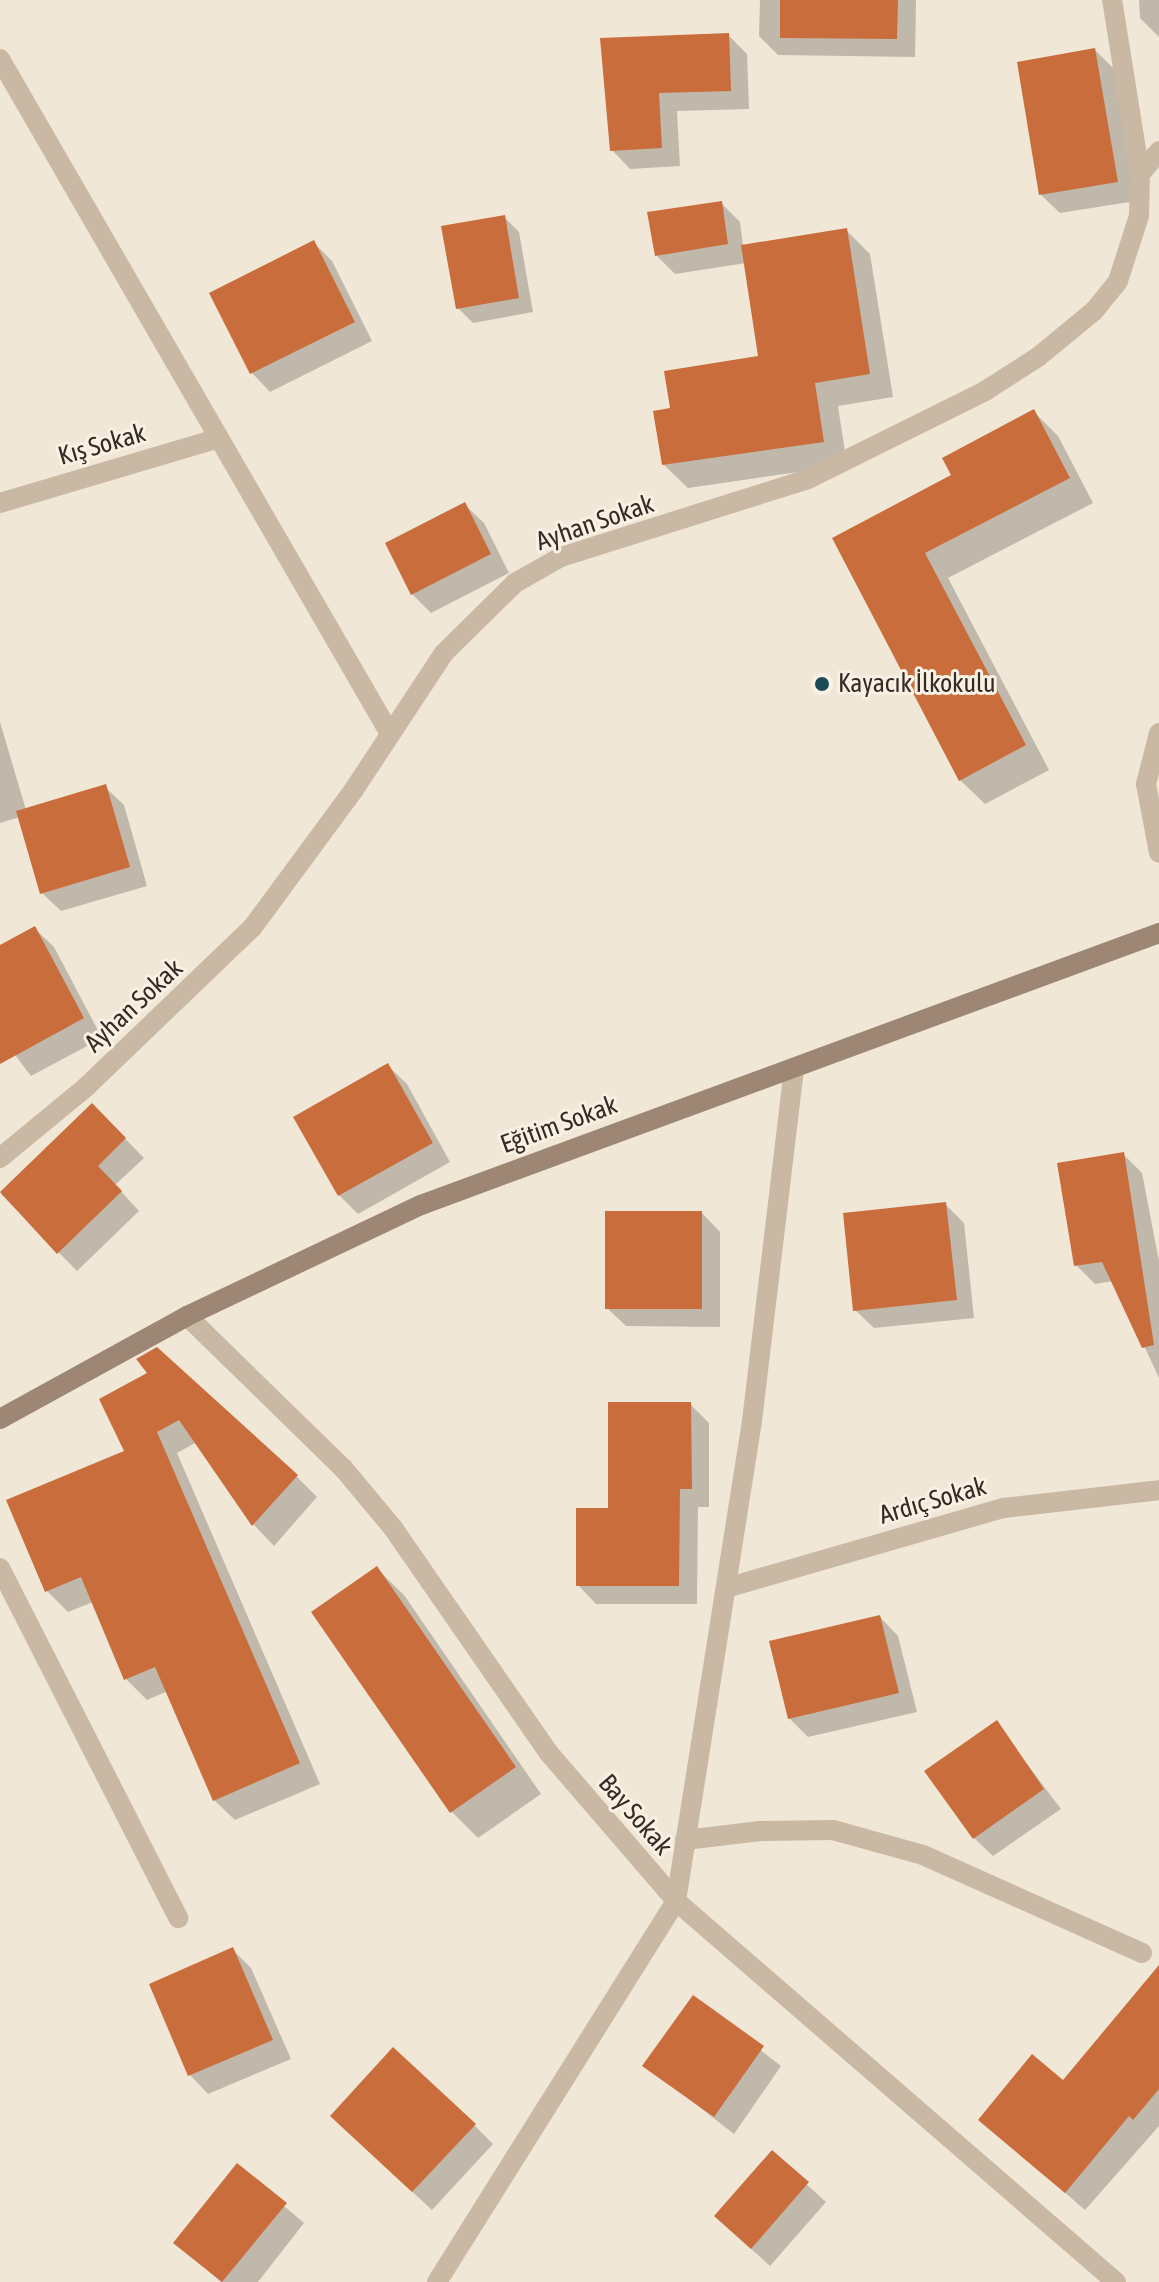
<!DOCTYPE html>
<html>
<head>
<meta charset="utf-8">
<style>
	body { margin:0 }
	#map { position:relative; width:1159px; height:2282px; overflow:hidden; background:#f1e7d6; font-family:"Asap Condensed",sans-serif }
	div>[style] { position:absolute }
	.shadow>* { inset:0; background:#0003 }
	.building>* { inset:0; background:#ca6d3c }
	.lane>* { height:20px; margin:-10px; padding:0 10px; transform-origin:10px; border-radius:10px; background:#c9b8a3 }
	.street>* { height:20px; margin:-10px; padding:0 10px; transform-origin:10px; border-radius:10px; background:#c9b8a3 }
	.secondary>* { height:20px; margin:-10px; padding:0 10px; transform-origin:10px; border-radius:10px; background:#9d8774 }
	.dots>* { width:22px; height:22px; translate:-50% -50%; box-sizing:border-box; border:4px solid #f9f1e3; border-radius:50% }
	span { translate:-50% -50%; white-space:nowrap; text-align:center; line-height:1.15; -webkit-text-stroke:6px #f9f1e3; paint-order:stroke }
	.street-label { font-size:26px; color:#342b25 }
	.poi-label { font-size:26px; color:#342b25 }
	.left { translate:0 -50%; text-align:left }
</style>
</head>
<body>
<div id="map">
	<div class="shadow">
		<i style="clip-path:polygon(760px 0,916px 0,915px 57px,778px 55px,759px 36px)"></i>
		<i style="clip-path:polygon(1139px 0,1159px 0,1159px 37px,1140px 18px)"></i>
		<i style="clip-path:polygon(728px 35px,747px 54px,749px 109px,677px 111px,680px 166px,630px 169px,612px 150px,602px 40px)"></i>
		<i style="clip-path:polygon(1095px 50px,1114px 69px,1136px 201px,1060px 213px,1041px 195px)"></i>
		<i style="clip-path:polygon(721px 203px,740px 222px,743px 246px,846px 230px,870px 254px,893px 397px,838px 406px,847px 465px,688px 488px,663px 464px,672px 410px,761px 358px,746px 263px,675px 274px,656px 255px)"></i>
		<i style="clip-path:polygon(504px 217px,519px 232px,533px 312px,473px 323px,458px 308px)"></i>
		<i style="clip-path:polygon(313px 242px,332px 261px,372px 341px,270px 392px,252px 373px,212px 294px)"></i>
		<i style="clip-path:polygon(1034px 412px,1058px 436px,1093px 503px,948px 578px,1049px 770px,985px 804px,960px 780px,835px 539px,954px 476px)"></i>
		<i style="clip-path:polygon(465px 505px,484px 523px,509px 573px,431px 613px,412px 594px)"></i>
		<i style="clip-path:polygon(0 722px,26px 810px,105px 787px,124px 805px,147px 886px,61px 911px,42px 893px,20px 817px,0 823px)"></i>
		<i style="clip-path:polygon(35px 929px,54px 947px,102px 1038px,31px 1076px,0 1035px,0 947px)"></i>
		<i style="clip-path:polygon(388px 1066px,407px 1084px,450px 1162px,358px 1214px,339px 1195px)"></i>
		<i style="clip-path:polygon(92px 1105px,144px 1158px,115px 1185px,139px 1211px,77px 1271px,1px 1194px)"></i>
		<i style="clip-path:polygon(1123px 1154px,1142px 1173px,1159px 1261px,1159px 1378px,1114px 1281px,1095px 1284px,1076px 1265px)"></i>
		<i style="clip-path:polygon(945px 1204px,964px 1223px,974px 1318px,874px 1328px,855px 1310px)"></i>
		<i style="clip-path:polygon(702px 1213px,720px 1232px,720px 1327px,626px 1326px,607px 1308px)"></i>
		<i style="clip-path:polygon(150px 1374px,296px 1476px,317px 1497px,274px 1546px,254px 1525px,197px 1442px,177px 1453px,320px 1784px,235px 1820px,214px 1800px,168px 1691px,147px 1700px,126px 1679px,93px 1602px,68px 1612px,47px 1591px,9px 1501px,126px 1452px)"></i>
		<i style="clip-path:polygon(690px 1404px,709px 1423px,709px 1507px,698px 1507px,697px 1604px,596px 1604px,578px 1585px,610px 1510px)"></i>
		<i style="clip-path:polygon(377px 1569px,404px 1595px,541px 1794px,478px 1838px,451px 1811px)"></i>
		<i style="clip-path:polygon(880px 1617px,898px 1636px,917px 1712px,808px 1737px,789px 1718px)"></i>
		<i style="clip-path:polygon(996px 1723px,1061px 1809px,993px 1856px,974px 1838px)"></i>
		<i style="clip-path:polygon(233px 1950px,251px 1968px,291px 2059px,208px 2094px,190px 2075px,151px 1985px)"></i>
		<i style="clip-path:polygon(694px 1998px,781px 2066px,734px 2134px,645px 2065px)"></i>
		<i style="clip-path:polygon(1159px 2010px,1159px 2126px,1085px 2210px,981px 2120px,1063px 2082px)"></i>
		<i style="clip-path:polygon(474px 2125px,493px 2144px,432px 2210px,351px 2135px)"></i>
		<i style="clip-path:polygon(772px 2153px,826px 2202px,770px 2266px,735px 2234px)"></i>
		<i style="clip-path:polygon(237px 2166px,304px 2223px,258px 2282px,221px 2282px,176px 2242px)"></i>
	</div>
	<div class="building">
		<i style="clip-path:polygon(780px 0,898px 0,897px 39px,780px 38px)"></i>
		<i style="clip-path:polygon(729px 33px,731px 91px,659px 93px,662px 148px,610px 151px,600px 38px)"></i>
		<i style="clip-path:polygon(1095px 48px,1118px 182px,1039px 195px,1017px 62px)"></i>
		<i style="clip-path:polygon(722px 201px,728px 244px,655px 256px,647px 212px)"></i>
		<i style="clip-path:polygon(505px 215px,519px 298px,456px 309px,441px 226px)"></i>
		<i style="clip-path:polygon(847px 228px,870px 374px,815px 383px,824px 442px,662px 465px,653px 411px,670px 408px,664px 371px,758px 356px,741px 245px)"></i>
		<i style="clip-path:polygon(314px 240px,355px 322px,250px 374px,209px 293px)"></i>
		<i style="clip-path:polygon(1034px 409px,1070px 478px,925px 553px,1026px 745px,959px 781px,832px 538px,951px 475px,942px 458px)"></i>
		<i style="clip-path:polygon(465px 502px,491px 554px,411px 595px,385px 543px)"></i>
		<i style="clip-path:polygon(106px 784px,130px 867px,40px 894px,16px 811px)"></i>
		<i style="clip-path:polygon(35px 926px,84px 1018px,0 1064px,0 945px)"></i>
		<i style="clip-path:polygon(388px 1063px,433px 1143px,338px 1196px,293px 1117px)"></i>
		<i style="clip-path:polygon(92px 1103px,126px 1138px,98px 1166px,122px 1191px,57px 1254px,0 1192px)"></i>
		<i style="clip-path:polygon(1124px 1152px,1154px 1345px,1142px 1348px,1102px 1262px,1074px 1266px,1057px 1163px)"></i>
		<i style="clip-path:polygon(946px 1202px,957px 1300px,853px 1311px,843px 1213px)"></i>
		<i style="clip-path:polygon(605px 1211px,702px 1211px,702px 1309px,605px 1309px)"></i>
		<i style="clip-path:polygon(157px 1347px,298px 1475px,252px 1526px,179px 1420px,157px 1432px,300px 1763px,213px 1801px,155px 1667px,124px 1680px,81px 1577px,45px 1592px,6px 1500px,124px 1451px,99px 1399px,147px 1373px,136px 1359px)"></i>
		<i style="clip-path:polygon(608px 1402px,691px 1402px,692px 1489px,680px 1489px,679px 1586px,576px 1586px,576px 1508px,608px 1508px)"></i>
		<i style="clip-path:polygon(377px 1566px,516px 1767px,450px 1813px,311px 1612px)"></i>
		<i style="clip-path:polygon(880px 1615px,899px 1693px,788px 1719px,769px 1641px)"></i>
		<i style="clip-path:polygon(997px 1720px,1044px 1789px,973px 1839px,924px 1771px)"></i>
		<i style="clip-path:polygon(233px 1947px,273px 2040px,188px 2076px,149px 1984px)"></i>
		<i style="clip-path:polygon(1159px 1965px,1159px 2089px,1133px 2120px,1129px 2116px,1065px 2193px,978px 2120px,1032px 2054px,1063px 2080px)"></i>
		<i style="clip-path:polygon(693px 1995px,764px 2046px,714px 2117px,642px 2066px)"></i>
		<i style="clip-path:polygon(393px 2047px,476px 2124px,412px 2192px,330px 2116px)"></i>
		<i style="clip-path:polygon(772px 2150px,809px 2182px,751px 2249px,714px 2216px)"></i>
		<i style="clip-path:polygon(237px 2163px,287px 2203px,222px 2282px,173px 2243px)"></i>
	</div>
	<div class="lane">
		<i style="left:1159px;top:733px;width:53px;rotate:104.3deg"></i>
		<i style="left:1146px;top:784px;width:70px;rotate:79.3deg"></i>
		<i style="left:0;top:1568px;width:393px;rotate:63deg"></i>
		<i style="left:685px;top:1840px;width:76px;rotate:-6.8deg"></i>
		<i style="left:760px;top:1831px;width:73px;rotate:-0.8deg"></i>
		<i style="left:833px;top:1830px;width:93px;rotate:15.5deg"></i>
		<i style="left:923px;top:1855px;width:240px;rotate:24.1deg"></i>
	</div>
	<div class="street">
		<i style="left:0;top:59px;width:780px;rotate:59.98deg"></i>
		<i style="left:1140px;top:174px;width:30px;rotate:-50deg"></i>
		<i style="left:0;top:503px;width:228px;rotate:-16.5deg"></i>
		<i style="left:0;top:1158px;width:112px;rotate:-39.5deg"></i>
		<i style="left:86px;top:1087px;width:230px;rotate:-43.8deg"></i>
		<i style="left:252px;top:928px;width:170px;rotate:-53.6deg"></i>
		<i style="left:353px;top:791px;width:165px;rotate:-56.6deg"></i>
		<i style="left:444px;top:653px;width:100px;rotate:-44.6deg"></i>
		<i style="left:515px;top:583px;width:53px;rotate:-29.5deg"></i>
		<i style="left:561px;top:557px;width:259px;rotate:-17.5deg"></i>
		<i style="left:808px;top:479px;width:198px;rotate:-26.4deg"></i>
		<i style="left:985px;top:391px;width:63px;rotate:-32.7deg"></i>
		<i style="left:1038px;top:357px;width:72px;rotate:-39.4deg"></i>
		<i style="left:1094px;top:311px;width:38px;rotate:-51deg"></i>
		<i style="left:1118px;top:281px;width:68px;rotate:-72.1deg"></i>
		<i style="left:1139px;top:216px;width:42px;rotate:-88.6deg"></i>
		<i style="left:1140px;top:174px;width:176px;rotate:-99.1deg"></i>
		<i style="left:187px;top:1316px;width:218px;rotate:44.3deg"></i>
		<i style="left:343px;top:1468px;width:78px;rotate:50.2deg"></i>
		<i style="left:393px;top:1528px;width:272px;rotate:55.3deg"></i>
		<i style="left:548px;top:1752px;width:196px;rotate:49.3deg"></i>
		<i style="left:676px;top:1901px;width:582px;rotate:40.89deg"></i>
		<i style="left:726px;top:1588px;width:289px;rotate:-16.1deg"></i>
		<i style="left:1004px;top:1508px;width:156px;rotate:-6.6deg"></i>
		<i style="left:437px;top:2282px;width:450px;rotate:-57.9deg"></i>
		<i style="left:676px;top:1901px;width:486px;rotate:-81deg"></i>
		<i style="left:752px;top:1421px;width:354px;rotate:-83.2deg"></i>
	</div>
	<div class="secondary">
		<i style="left:0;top:1419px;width:213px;rotate:-28.8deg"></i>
		<i style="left:187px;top:1316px;width:259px;rotate:-25.4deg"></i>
		<i style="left:421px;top:1205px;width:787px;rotate:-20.23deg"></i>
	</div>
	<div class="dots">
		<i style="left:822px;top:684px;background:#1a4c56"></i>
	</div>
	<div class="street-label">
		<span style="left:102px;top:445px;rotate:-16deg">Kış Sokak</span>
		<span style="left:595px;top:523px;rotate:-19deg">Ayhan Sokak</span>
		<span style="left:134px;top:1006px;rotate:-43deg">Ayhan Sokak</span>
		<span style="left:559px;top:1125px;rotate:-20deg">Eğitim Sokak</span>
		<span style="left:933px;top:1501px;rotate:-16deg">Ardıç Sokak</span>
		<span style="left:635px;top:1815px;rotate:49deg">Bay Sokak</span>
	</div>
	<div class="poi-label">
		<span class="left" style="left:838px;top:684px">Kayacık İlkokulu</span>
	</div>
</div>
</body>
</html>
